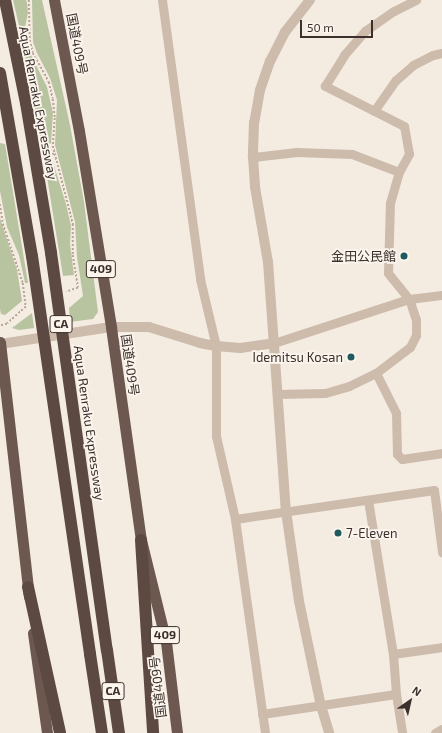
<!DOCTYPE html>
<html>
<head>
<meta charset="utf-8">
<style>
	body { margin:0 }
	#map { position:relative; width:442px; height:733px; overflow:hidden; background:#f4ebe1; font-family:"Exo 2","Noto Sans JP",sans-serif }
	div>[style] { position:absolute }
	.green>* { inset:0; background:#b8c4a0 }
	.path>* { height:1.5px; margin-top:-0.75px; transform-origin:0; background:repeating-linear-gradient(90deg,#b9a596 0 2px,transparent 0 4px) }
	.minor>* { height:9px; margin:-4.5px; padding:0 4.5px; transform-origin:4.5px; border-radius:4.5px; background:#cdbbac }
	.tertiary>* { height:10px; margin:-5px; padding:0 5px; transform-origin:5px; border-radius:5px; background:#cdbbac }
	.trunk>* { height:11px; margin:-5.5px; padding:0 5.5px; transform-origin:5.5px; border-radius:5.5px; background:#6c584f }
	.motorway>* { height:12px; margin:-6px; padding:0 6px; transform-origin:6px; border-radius:6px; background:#5c4a42 }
	.motorway-bridge>* { height:12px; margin:-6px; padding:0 6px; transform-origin:6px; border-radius:6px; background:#5c4a42 }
	.dots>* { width:11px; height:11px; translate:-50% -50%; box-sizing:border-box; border:2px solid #fbf5ee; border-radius:50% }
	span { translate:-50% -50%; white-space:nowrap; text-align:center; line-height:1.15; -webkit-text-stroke:3.5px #fbf5ee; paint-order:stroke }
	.shield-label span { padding:1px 3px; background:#fbf5ee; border:1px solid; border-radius:3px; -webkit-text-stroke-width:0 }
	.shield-label { font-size:12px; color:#3b302b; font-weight:700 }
	.street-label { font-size:13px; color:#3b302b }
	.poi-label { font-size:13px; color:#3b302b }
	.right { translate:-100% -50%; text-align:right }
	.left { translate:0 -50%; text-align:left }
	.north { position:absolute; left:390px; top:681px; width:40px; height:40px; -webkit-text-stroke:3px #fbf5ee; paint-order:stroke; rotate:34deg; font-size:11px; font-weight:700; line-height:16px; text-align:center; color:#3b302b }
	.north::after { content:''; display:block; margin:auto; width:14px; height:18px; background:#3b302b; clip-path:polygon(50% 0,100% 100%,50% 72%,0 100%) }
	.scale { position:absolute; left:300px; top:20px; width:73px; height:18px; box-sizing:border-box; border:2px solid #3b302b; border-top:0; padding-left:5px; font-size:12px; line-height:14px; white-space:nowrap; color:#3b302b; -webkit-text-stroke:3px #fbf5ee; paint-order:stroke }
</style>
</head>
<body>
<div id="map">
	<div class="green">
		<i style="clip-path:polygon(13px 0,26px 0,27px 3px,28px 12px,24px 33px,21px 34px)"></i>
		<i style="clip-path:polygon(32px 0,42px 0,70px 125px,84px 202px,98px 312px,93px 319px,70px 322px,69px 308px,83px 296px,77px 257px,75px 222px,55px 145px,57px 100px,50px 78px,37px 53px,33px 42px)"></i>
		<i style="clip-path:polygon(27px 38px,30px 53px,47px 87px,53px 113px,51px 143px,47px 147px,42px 145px,22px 39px)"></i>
		<i style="clip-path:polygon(0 143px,5px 144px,28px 283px,25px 283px,19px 255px,7px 227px,0 191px)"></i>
		<i style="clip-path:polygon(43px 152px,52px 159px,66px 204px,71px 226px,70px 244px,74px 275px,63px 276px)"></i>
		<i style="clip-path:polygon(0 218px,17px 270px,22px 301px,5px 315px,1px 314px,0 309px)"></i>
		<i style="clip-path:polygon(32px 313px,34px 328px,19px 330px,12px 328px)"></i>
	</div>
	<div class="path">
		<i style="left:29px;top:0;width:40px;rotate:88.6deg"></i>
		<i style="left:30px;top:40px;width:13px;rotate:77deg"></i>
		<i style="left:33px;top:53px;width:33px;rotate:61deg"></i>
		<i style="left:49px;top:82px;width:17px;rotate:77deg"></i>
		<i style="left:53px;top:99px;width:19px;rotate:84deg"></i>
		<i style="left:55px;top:118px;width:28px;rotate:94deg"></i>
		<i style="left:53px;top:146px;width:81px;rotate:75.6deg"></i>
		<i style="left:73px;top:224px;width:31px;rotate:90deg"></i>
		<i style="left:73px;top:255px;width:33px;rotate:81deg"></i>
		<i style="left:78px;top:288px;width:12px;rotate:160deg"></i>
		<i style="left:45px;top:150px;width:10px;rotate:24deg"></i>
		<i style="left:0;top:204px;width:20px;rotate:81deg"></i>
		<i style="left:3px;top:224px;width:62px;rotate:71.3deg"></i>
		<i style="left:23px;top:283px;width:24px;rotate:83deg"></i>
		<i style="left:26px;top:307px;width:25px;rotate:138deg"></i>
		<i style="left:7px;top:324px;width:7px;rotate:164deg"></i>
	</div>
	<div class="minor">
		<i style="left:162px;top:0;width:282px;rotate:82.2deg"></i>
		<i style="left:200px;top:279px;width:69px;rotate:76.6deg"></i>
		<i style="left:216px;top:346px;width:90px;rotate:90deg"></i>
		<i style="left:216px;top:436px;width:85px;rotate:77.1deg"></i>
		<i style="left:235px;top:519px;width:216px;rotate:82deg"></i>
		<i style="left:374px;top:111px;width:38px;rotate:-55deg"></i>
		<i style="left:396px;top:80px;width:23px;rotate:-41deg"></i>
		<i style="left:413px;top:65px;width:22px;rotate:-27deg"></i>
		<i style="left:433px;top:55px;width:9px;rotate:-13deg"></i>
		<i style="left:253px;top:157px;width:44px;rotate:-6.5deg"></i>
		<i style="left:297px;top:152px;width:55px;rotate:2.1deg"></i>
		<i style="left:352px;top:154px;width:50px;rotate:21deg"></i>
		<i style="left:274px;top:343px;width:142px;rotate:-18.1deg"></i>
		<i style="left:409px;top:299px;width:33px;rotate:-7deg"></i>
		<i style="left:376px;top:373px;width:45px;rotate:63.4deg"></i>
		<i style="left:396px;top:413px;width:41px;rotate:88.6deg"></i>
		<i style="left:397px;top:454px;width:7px;rotate:45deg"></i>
		<i style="left:402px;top:459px;width:40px;rotate:-8.5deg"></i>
		<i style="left:277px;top:394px;width:48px;rotate:-1.2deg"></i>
		<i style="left:325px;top:393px;width:25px;rotate:-16deg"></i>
		<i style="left:349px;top:386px;width:30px;rotate:-26deg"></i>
		<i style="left:376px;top:373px;width:43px;rotate:-37.4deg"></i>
		<i style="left:410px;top:347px;width:13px;rotate:-63deg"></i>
		<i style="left:416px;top:335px;width:15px;rotate:-90deg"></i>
		<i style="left:416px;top:320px;width:22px;rotate:-108deg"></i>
		<i style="left:409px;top:299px;width:33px;rotate:-129deg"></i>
		<i style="left:388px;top:273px;width:70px;rotate:-88.4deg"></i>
		<i style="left:390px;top:203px;width:32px;rotate:-74deg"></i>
		<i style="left:399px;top:172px;width:21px;rotate:-61deg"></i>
		<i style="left:409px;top:154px;width:28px;rotate:-100deg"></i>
		<i style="left:404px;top:126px;width:89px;rotate:-153.1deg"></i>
		<i style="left:325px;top:86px;width:36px;rotate:-58deg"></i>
		<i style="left:344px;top:55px;width:32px;rotate:-49deg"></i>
		<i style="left:365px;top:31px;width:35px;rotate:-35deg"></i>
		<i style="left:394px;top:11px;width:25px;rotate:-27deg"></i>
		<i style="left:368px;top:500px;width:156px;rotate:80.8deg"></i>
		<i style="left:393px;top:654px;width:40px;rotate:85.7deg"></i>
		<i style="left:396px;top:694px;width:39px;rotate:81deg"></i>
		<i style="left:235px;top:519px;width:201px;rotate:-8.3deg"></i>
		<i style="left:434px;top:490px;width:63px;rotate:82.6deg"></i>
		<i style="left:393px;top:654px;width:49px;rotate:-8.1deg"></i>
		<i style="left:262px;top:714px;width:135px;rotate:-8.5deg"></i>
		<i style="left:435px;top:733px;width:8px;rotate:-30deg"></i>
	</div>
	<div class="tertiary">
		<i style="left:310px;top:0;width:41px;rotate:128deg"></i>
		<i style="left:285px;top:32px;width:33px;rotate:117deg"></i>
		<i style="left:270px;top:61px;width:31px;rotate:109deg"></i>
		<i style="left:260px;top:90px;width:34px;rotate:100deg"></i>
		<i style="left:254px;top:123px;width:34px;rotate:92deg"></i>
		<i style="left:253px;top:157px;width:30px;rotate:86deg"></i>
		<i style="left:255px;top:187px;width:76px;rotate:80.2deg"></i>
		<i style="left:268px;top:262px;width:250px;rotate:85.9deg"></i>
		<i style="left:286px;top:511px;width:91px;rotate:81.8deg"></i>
		<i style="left:299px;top:601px;width:107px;rotate:78.2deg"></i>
		<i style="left:321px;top:706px;width:28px;rotate:73deg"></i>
		<i style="left:0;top:344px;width:112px;rotate:-8.7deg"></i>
		<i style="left:111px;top:327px;width:38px"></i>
		<i style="left:149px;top:327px;width:53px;rotate:17.4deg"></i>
		<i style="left:200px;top:343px;width:16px;rotate:11deg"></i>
		<i style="left:216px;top:346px;width:24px;rotate:5deg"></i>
		<i style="left:240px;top:348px;width:34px;rotate:-8deg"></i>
	</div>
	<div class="trunk">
		<i style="left:54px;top:0;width:133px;rotate:79.2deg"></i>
		<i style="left:79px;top:131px;width:199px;rotate:80.7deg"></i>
		<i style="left:111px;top:327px;width:215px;rotate:82deg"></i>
		<i style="left:141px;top:540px;width:105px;rotate:76.2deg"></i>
		<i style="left:166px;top:642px;width:92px;rotate:83.1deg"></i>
		<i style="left:0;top:342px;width:256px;rotate:83.5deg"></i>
		<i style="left:33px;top:633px;width:101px;rotate:82deg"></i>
	</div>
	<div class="motorway">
		<i style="left:141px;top:540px;width:193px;rotate:86.4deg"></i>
		<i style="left:28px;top:587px;width:149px;rotate:77.6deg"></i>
		<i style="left:107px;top:650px;width:84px;rotate:81.8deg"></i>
		<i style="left:90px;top:654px;width:80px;rotate:81.4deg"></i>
	</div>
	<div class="motorway-bridge">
		<i style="left:5px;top:0;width:105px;rotate:78.5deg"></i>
		<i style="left:26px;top:103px;width:152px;rotate:80.5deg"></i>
		<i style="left:51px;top:253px;width:401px;rotate:82deg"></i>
		<i style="left:0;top:73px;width:186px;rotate:80.1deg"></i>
		<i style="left:32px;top:256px;width:402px;rotate:81.7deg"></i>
	</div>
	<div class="dots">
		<i style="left:404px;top:256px;background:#1f5a5e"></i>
		<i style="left:351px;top:357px;background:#1f5a5e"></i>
		<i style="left:338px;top:533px;background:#1f5a5e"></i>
	</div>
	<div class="shield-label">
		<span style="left:101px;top:269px">409</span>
		<span style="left:61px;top:324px">CA</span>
		<span style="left:165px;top:635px">409</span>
		<span style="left:113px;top:691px">CA</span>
	</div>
	<div class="street-label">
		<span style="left:77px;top:44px;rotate:79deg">国道409号</span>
		<span style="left:38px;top:103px;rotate:79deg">Aqua Renraku Expressway</span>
		<span style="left:130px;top:365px;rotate:82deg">国道409号</span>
		<span style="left:89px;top:423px;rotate:82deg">Aqua Renraku Expressway</span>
		<span style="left:158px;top:687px;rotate:-97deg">国道409号</span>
	</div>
	<div class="poi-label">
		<span class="right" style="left:396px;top:256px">金田公民館</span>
		<span class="right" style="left:343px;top:357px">Idemitsu Kosan</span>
		<span class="left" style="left:346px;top:533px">7-Eleven</span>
	</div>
	<div class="north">N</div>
	<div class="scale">50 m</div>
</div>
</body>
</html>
